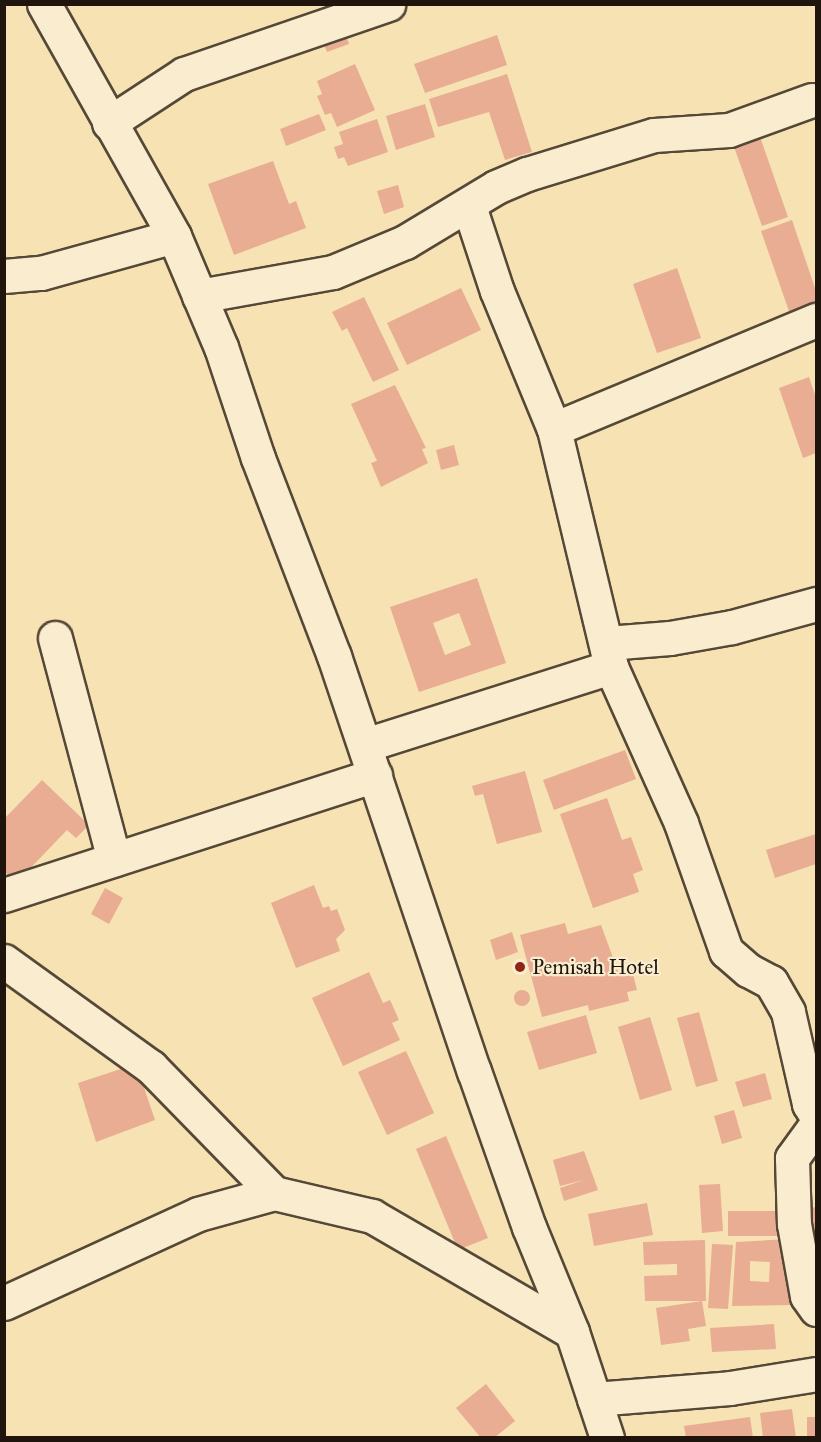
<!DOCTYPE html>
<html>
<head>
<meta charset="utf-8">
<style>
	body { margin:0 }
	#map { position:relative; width:821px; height:1442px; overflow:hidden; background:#f7e2b4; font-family:"IM FELL Great Primer",serif }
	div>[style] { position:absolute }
	.building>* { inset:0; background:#e8ad92 }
	.round { border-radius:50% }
	.roads { filter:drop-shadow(2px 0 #554837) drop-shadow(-2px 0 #554837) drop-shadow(0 2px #554837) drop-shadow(0 -2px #554837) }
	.minor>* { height:33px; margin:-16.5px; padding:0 16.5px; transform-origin:16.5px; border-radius:16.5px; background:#faecce }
	.dots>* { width:16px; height:16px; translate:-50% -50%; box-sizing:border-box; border:3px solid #faecce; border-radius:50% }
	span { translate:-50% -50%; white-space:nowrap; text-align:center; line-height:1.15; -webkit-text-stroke:4.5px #faecce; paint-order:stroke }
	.poi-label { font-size:21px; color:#1f150d }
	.left { translate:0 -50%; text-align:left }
	.frame { position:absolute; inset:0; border:6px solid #1f150d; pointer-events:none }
</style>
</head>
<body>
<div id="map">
	<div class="building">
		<i style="clip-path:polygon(342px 24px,349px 44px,327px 52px,319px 32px)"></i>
		<i style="clip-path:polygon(497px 35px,507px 65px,425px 93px,414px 64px)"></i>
		<i style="clip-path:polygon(355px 64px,375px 110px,337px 127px,331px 113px,325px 115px,317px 96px,322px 94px,317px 81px)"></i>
		<i style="clip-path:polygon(507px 74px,532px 152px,505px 160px,489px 112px,438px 127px,429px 99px)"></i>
		<i style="clip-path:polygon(425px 104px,435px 137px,396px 150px,386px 116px)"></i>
		<i style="clip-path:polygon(319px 114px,326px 130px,286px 146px,280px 129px)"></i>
		<i style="clip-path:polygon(377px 119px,388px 152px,348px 166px,344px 157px,338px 159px,334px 147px,343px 144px,339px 132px)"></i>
		<i style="clip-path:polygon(758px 131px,788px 217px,762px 226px,732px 141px)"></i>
		<i style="clip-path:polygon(273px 161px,289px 204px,296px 201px,306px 228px,234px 255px,208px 184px)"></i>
		<i style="clip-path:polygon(398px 185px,404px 207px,384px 214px,377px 191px)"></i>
		<i style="clip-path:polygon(792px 220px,816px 291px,816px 305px,790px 314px,761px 231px)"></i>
		<i style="clip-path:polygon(677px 268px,701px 338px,657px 353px,633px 284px)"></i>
		<i style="clip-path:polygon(461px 288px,481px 330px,407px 365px,387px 323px)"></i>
		<i style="clip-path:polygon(364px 297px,399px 370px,373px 382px,347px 328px,342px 331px,332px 312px)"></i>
		<i style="clip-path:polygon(809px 377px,816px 398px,816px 453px,803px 458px,779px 388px)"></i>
		<i style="clip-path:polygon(395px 385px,426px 448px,422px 449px,428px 463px,381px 487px,371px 463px,377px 461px,351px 404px)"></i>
		<i style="clip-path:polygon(454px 445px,459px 465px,441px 470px,436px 450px)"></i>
		<i style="clip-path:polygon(evenodd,477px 578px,506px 663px,419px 692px,390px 607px,477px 578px,459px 613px,471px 645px,445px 655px,433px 623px,459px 613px)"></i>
		<i style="clip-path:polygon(625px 750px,636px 779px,554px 810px,543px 780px)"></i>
		<i style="clip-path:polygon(525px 771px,542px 832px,497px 844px,483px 794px,475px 796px,472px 786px)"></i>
		<i style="clip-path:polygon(42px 780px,89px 825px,76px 838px,67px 830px,16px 883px,4px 871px,4px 819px)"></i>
		<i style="clip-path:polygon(607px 798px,622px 840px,631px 837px,643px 870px,633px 874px,639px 892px,593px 908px,560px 814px)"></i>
		<i style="clip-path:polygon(816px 834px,816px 864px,775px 878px,766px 850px)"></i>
		<i style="clip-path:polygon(314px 885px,323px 908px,329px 906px,331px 911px,337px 909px,345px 930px,336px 939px,340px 951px,296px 968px,271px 903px)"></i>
		<i style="clip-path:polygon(105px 888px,123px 898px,109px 924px,91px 914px)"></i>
		<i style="clip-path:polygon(565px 923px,568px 934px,601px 925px,619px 974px,632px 970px,637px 990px,627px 992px,629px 1001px,589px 1011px,588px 1005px,542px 1017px,520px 935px)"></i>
		<i style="clip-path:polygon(512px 932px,518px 952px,496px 960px,490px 940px)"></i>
		<i style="clip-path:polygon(369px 972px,383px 1003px,390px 1000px,399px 1020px,392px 1023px,400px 1040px,343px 1066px,312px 998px)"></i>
		<i class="round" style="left:514px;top:990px;width:16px;height:16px"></i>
		<i style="clip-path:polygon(699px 1012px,718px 1081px,696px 1087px,677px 1018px)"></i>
		<i style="clip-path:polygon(586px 1015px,597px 1053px,539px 1070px,527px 1032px)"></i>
		<i style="clip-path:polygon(650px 1017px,672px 1090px,640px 1100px,618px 1027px)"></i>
		<i style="clip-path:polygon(406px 1051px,434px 1113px,387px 1135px,358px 1072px)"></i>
		<i style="clip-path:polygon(136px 1064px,155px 1120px,96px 1142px,78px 1083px)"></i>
		<i style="clip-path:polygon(765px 1073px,772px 1099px,743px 1107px,735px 1082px)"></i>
		<i style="clip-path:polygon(734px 1110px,742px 1138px,722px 1144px,714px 1116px)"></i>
		<i style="clip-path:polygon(446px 1136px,488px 1238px,458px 1250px,416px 1149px)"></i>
		<i style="clip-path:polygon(584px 1151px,598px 1190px,564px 1201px,560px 1188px,584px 1180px,560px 1186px,553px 1160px)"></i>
		<i style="clip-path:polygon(720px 1184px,723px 1231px,702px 1233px,699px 1185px)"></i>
		<i style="clip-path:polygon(647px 1203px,653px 1235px,594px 1246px,588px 1214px)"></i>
		<i style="clip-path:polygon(816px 1207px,816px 1231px,809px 1232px,806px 1209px)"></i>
		<i style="clip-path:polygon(728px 1211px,786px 1211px,786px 1236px,728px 1236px)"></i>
		<i style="clip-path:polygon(evenodd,789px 1239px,792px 1305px,732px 1306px,736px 1242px,789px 1239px,750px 1261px,770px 1262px,769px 1282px,750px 1281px,750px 1261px)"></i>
		<i style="clip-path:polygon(705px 1240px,706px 1301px,645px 1301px,644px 1276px,677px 1275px,677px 1264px,644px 1265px,643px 1242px)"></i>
		<i style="clip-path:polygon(712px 1244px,733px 1245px,728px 1309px,708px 1308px)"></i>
		<i style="clip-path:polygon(702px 1301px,706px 1326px,688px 1329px,690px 1341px,661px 1345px,656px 1308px)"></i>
		<i style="clip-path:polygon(774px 1324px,776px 1349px,712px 1352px,710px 1328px)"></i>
		<i style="clip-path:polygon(486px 1384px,515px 1421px,494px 1438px,481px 1438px,456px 1408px)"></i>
		<i style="clip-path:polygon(792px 1409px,796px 1438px,763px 1438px,760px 1413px)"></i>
		<i style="clip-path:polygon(750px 1417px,753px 1438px,686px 1438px,684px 1426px)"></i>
		<i style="clip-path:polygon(807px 1417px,816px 1417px,816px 1438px,807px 1438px)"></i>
	</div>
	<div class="roads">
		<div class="minor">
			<i style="left:44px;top:4px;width:266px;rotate:60.7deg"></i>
			<i style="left:174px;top:236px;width:121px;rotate:67.1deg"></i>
			<i style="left:221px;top:347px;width:117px;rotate:71.6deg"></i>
			<i style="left:258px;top:458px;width:212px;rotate:69deg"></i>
			<i style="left:334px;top:656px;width:438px;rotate:71.4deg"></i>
			<i style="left:474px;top:1071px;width:165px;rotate:70.6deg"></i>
			<i style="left:529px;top:1227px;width:113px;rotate:67.7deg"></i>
			<i style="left:572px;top:1332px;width:112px;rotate:71.7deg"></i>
			<i style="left:109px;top:123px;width:90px;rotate:-33.2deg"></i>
			<i style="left:184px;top:74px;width:216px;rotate:-18.9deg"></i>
			<i style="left:469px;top:206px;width:89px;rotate:71.8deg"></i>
			<i style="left:497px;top:291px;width:149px;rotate:67.6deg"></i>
			<i style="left:554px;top:429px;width:245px;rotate:76.5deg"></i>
			<i style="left:611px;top:667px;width:171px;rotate:65.8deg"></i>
			<i style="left:681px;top:823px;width:136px;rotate:70.6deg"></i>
			<i style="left:726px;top:951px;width:29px;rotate:41deg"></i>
			<i style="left:748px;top:970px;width:26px;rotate:28deg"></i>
			<i style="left:771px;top:982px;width:34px;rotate:60deg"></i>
			<i style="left:788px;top:1012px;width:94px;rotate:77.1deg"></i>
			<i style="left:809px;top:1104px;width:13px;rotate:58deg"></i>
			<i style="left:4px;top:276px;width:37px;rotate:-5deg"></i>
			<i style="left:41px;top:273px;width:138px;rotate:-15.5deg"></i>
			<i style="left:199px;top:296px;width:136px;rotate:-10.2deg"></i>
			<i style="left:333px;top:272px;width:78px;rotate:-22.6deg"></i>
			<i style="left:405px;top:242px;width:106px;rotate:-31.1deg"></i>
			<i style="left:496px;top:187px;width:34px;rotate:-23deg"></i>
			<i style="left:527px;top:174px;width:133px;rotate:-17.1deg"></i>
			<i style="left:654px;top:135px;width:75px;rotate:-3.8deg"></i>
			<i style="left:729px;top:130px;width:88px;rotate:-19.9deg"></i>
			<i style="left:554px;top:429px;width:284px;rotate:-22.6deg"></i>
			<i style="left:55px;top:638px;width:229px;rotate:75.1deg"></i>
			<i style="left:607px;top:643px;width:63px;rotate:-4.5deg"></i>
			<i style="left:670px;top:638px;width:63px;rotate:-10.1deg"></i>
			<i style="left:732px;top:627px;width:87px;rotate:-15.3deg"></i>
			<i style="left:365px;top:745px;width:258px;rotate:-17.6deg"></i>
			<i style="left:4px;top:895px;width:390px;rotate:-17.9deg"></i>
			<i style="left:4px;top:961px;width:181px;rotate:35.8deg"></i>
			<i style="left:151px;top:1067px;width:176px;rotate:45.7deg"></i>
			<i style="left:274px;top:1193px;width:101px;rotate:13.2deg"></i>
			<i style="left:372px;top:1216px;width:231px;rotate:30.1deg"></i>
			<i style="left:816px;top:1125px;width:41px;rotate:126deg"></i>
			<i style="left:792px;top:1158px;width:66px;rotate:88.3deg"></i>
			<i style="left:794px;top:1224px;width:73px;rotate:79.8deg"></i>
			<i style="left:807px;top:1296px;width:16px;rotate:55deg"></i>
			<i style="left:4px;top:1303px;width:213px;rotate:-24.6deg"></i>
			<i style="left:198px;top:1214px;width:79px;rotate:-15.4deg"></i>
			<i style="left:594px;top:1399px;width:136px;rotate:-4.6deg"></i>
			<i style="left:730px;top:1388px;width:87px;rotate:-9.2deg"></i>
		</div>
	</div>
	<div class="dots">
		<i style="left:520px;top:967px;background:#8f2418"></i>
	</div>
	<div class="poi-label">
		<span class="left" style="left:532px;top:967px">Pemisah Hotel</span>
	</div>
	<div class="frame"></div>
</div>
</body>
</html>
